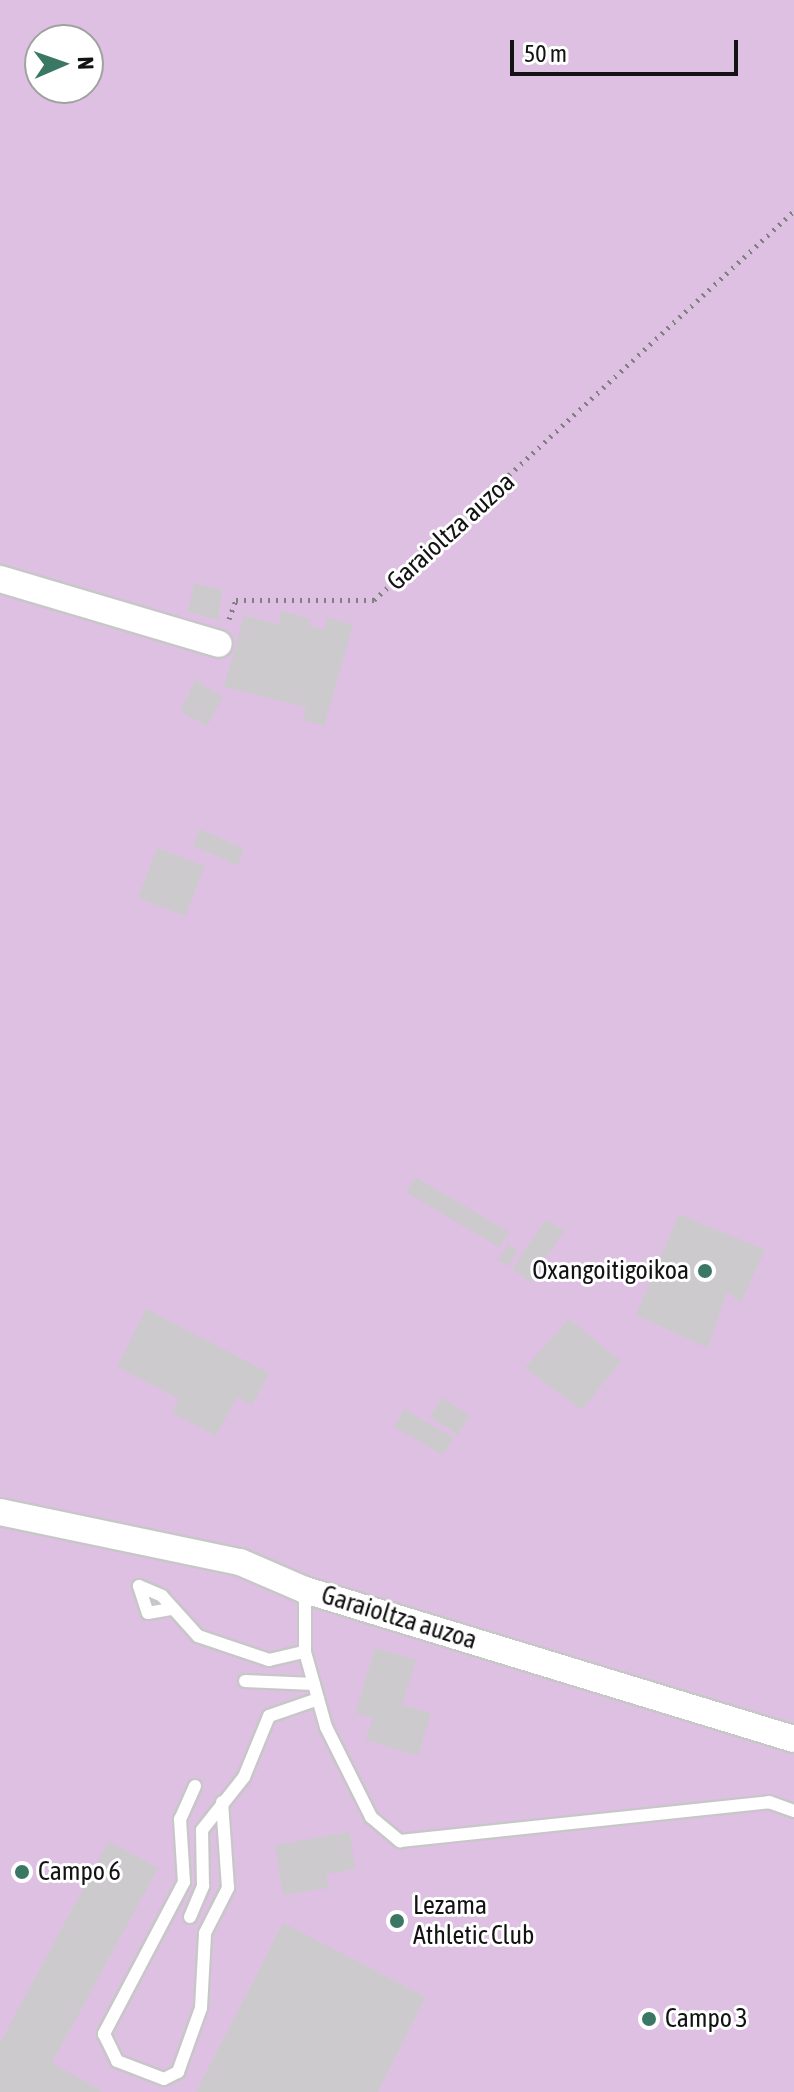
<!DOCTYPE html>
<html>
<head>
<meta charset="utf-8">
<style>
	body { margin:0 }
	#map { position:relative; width:794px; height:2092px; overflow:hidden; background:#faf7fa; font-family:"Asap Condensed",sans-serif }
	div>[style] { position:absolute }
	.green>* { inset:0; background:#ddc0e2 }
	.building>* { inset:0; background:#cccacd }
	.path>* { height:5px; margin-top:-2.5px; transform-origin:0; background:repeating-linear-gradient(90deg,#828182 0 2px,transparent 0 8px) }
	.roads { filter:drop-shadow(2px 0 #c8c6c8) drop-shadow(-2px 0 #c8c6c8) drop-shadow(0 2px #c8c6c8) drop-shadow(0 -2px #c8c6c8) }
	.service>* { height:12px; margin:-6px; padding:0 6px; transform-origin:6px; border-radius:6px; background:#fff }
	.minor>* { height:26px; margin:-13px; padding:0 13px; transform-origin:13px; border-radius:13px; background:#fff }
	.dots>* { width:22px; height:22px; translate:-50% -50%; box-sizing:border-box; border:4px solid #fff; border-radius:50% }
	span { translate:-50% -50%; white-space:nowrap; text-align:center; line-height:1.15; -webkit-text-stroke:6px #fff; paint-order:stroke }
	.street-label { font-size:26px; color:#131313 }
	.poi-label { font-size:26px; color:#131313 }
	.right { translate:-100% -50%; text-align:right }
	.left { translate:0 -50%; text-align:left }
	.north { position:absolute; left:24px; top:24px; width:80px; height:80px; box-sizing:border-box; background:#fff; border:2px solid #a1a1a1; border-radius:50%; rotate:88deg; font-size:22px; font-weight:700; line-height:32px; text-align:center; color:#131313 }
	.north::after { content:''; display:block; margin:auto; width:28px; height:36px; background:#3a7865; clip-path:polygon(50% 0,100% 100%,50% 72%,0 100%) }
	.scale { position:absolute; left:510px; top:40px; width:228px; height:36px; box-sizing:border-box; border:4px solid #131313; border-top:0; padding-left:10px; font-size:24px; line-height:28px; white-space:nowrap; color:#131313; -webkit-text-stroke:6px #fff; paint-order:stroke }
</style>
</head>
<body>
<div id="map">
	<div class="green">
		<i style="clip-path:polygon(evenodd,0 0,794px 0,794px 2092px,0 2092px,0 0,40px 40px,88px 40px,88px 88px,40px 88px,40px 40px)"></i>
	</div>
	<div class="building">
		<i style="clip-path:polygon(194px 583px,222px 590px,218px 620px,188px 612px)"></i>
		<i style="clip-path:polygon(282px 611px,310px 619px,308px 625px,324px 630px,328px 617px,353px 625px,324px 726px,303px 720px,306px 707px,224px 687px,244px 615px,278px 625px)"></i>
		<i style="clip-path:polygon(195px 680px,223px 697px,207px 726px,180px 711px)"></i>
		<i style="clip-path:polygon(200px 829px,244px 849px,237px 865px,193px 846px)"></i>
		<i style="clip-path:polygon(157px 848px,205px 866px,185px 916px,138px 898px)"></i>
		<i style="clip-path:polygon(415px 1177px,509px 1232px,500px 1248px,406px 1192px)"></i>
		<i style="clip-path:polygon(679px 1214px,765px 1250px,741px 1302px,727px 1292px,708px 1348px,636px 1315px)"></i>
		<i style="clip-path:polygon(546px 1219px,564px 1231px,530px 1282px,512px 1269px)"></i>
		<i style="clip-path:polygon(508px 1244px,518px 1251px,508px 1266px,498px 1260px)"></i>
		<i style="clip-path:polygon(146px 1309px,269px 1373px,252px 1405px,237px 1397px,216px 1436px,172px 1413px,179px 1399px,117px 1367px)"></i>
		<i style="clip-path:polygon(569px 1319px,621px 1361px,582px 1410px,525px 1368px)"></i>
		<i style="clip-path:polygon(442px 1398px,470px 1415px,458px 1435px,430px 1417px)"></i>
		<i style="clip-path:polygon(404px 1409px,454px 1438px,443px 1455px,394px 1427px)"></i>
		<i style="clip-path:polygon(375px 1648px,416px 1660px,402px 1705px,431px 1713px,418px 1756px,366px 1740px,373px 1718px,355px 1713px)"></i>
		<i style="clip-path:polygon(350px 1832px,355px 1869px,326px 1874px,329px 1888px,283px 1895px,275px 1845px)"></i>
		<i style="clip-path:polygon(109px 1841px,158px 1868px,52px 2063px,104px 2092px,0 2092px,0 2043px)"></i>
		<i style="clip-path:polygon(283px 1923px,426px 1997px,378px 2092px,196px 2092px)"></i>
	</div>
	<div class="path">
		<i style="left:229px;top:619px;width:20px;rotate:-70deg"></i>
		<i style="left:236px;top:600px;width:138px"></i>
		<i style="left:374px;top:600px;width:572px;rotate:-42.81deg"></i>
	</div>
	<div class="roads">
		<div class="service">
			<i style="left:139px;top:1586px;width:25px;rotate:23deg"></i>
			<i style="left:162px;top:1596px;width:54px;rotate:48deg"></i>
			<i style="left:198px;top:1636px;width:75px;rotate:18.7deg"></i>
			<i style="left:269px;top:1660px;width:37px;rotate:-13deg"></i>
			<i style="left:139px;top:1586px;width:28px;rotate:72deg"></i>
			<i style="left:148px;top:1613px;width:23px;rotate:-10deg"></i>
			<i style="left:305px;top:1590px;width:62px;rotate:90deg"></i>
			<i style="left:305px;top:1652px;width:78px;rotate:74.4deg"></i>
			<i style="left:326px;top:1727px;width:101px;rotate:63.4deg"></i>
			<i style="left:371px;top:1817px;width:38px;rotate:40deg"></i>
			<i style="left:400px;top:1841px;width:371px;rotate:-6deg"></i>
			<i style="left:769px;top:1802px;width:27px;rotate:20deg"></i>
			<i style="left:245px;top:1681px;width:69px;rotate:2.5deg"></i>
			<i style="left:195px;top:1786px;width:36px;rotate:114deg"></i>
			<i style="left:180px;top:1819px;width:63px;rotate:86.4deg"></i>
			<i style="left:184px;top:1882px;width:172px;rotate:117.8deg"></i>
			<i style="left:104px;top:2034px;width:30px;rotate:64deg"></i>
			<i style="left:117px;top:2061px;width:50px;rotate:21deg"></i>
			<i style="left:164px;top:2079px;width:16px;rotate:-27deg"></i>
			<i style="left:178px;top:2072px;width:68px;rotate:-70.2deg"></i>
			<i style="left:201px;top:2008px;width:75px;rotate:-86.9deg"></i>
			<i style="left:205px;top:1933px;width:51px;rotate:-62.9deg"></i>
			<i style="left:228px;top:1888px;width:86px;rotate:-94deg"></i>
			<i style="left:190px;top:1917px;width:34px;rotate:-67deg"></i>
			<i style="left:203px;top:1886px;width:56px;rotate:-91deg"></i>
			<i style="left:202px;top:1830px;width:68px;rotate:-51.6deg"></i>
			<i style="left:244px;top:1777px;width:66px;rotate:-67.7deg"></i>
			<i style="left:269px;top:1716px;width:52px;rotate:-19.1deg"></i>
		</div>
		<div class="minor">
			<i style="left:0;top:579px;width:228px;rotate:16.5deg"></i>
			<i style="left:0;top:1512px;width:245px;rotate:11.8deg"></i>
			<i style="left:240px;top:1562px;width:71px;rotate:23.3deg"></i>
			<i style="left:305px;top:1590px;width:511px;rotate:16.95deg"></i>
		</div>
	</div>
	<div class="dots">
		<i style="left:705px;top:1271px;background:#3a7865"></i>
		<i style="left:22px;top:1872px;background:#3a7865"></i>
		<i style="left:397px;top:1921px;background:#3a7865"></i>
		<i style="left:649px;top:2019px;background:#3a7865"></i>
	</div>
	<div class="street-label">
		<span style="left:451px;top:532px;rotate:-42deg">Garaioltza auzoa</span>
		<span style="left:399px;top:1618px;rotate:17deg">Garaioltza auzoa</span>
	</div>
	<div class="poi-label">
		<span class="right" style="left:689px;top:1271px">Oxangoitigoikoa</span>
		<span class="left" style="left:38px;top:1872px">Campo 6</span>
		<span class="left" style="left:413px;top:1921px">Lezama<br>Athletic Club</span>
		<span class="left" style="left:665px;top:2019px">Campo 3</span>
	</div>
	<div class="north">N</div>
	<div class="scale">50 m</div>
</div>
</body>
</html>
